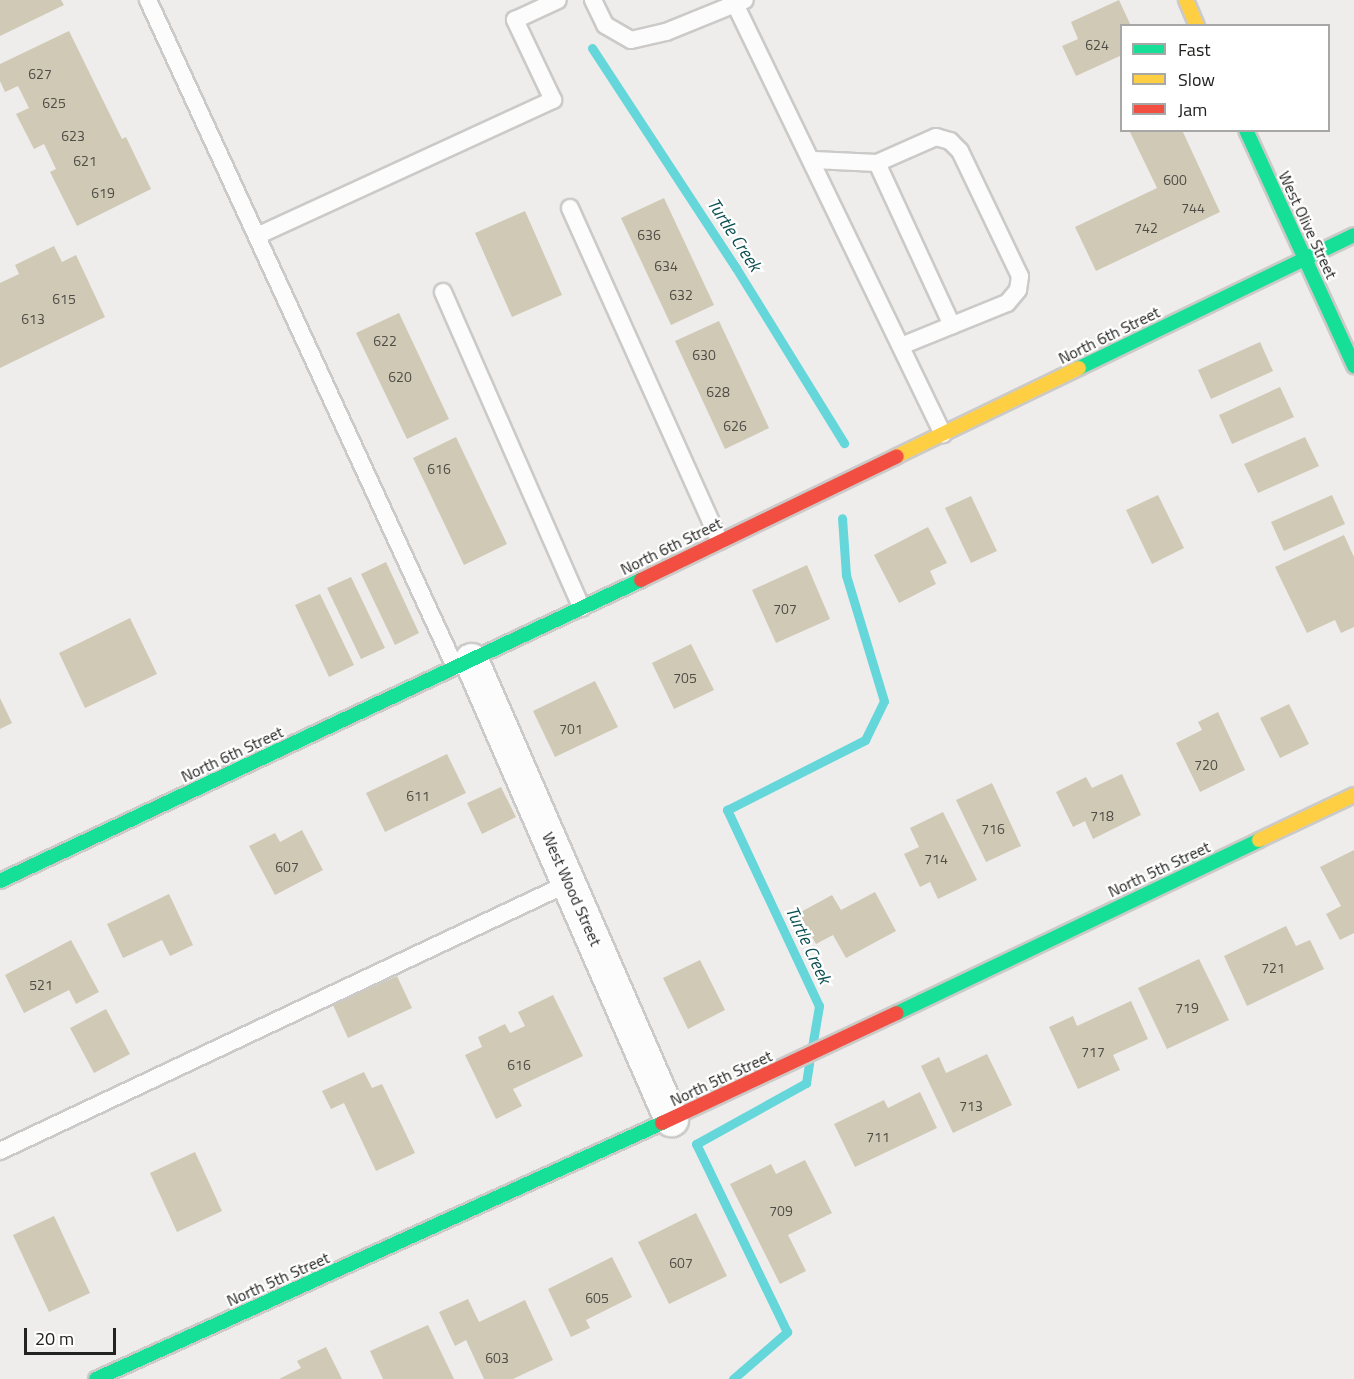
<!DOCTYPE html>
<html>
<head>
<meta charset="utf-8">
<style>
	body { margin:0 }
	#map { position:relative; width:1354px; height:1379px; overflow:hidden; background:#eeedeb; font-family:"Titillium Web",sans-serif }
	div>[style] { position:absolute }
	.stream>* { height:9px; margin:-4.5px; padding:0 4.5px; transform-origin:4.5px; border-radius:4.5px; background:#65d7da }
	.building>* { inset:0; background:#d0c9b5 }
	.roads { filter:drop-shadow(2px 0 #cbcac8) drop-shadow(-2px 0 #cbcac8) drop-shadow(0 2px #cbcac8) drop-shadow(0 -2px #cbcac8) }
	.lane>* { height:16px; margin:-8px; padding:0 8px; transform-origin:8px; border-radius:8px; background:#fcfcfc }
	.street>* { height:33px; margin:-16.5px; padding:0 16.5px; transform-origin:16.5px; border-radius:16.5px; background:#fcfcfc }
	.fast>* { height:14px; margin:-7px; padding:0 7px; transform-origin:7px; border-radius:7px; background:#16e098 }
	.slow>* { height:14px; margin:-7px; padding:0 7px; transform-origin:7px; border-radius:7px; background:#ffcf43 }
	.jam>* { height:14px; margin:-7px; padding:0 7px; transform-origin:7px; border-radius:7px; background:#f24e42 }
	span { translate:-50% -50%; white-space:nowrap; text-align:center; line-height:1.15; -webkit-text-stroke:4.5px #fff; paint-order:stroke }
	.number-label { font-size:14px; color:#4e4c46 }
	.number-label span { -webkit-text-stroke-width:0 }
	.street-label { font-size:16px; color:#222221 }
	.water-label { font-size:18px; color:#0b4f51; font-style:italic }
	.legend { position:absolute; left:1120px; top:24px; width:210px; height:108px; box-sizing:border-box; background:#fff; border:2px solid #a7a7a6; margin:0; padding:8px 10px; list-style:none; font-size:18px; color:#222221 }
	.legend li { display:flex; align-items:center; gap:12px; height:30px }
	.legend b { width:30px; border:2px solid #a7a7a6 }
	.scale { position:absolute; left:24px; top:1328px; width:92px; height:27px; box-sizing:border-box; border:3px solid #222221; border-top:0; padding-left:8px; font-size:18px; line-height:21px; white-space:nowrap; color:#222221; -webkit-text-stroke:4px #fff; paint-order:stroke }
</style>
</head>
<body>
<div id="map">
	<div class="stream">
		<i style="left:592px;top:48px;width:263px;rotate:56.8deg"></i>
		<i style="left:736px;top:268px;width:206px;rotate:58.3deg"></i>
		<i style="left:812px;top:1047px;width:42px;rotate:-80.3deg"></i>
		<i style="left:819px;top:1006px;width:217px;rotate:-115.1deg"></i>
		<i style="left:727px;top:810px;width:155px;rotate:-26.9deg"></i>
		<i style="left:865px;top:740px;width:43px;rotate:-64deg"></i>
		<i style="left:884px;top:701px;width:132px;rotate:-106.8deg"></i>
		<i style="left:846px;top:575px;width:57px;rotate:-94deg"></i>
		<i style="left:733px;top:1379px;width:72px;rotate:-41deg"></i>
		<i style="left:787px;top:1332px;width:209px;rotate:-115.8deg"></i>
		<i style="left:696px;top:1144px;width:126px;rotate:-29deg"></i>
		<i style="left:806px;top:1083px;width:20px;rotate:-81deg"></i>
	</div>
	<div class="building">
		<i style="clip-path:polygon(0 0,61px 0,64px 5px,0 36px)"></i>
		<i style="clip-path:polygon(1119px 0,1131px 26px,1122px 26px,1122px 55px,1076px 76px,1062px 46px,1078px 39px,1071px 22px)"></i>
		<i style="clip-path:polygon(69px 31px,122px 139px,126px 137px,151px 189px,77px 226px,50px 172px,56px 169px,44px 144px,34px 149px,16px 114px,29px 108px,18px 86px,5px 92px,0 81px,0 64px)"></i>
		<i style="clip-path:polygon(1129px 130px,1182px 130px,1220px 212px,1096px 271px,1075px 227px,1157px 188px)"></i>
		<i style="clip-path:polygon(664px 198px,714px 305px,671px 325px,621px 218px)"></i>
		<i style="clip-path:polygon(525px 211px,562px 295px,512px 317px,475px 233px)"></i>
		<i style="clip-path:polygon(54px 246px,62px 262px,76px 255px,105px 317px,0 368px,0 283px,19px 274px,15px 265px)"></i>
		<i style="clip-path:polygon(399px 313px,449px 419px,407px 439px,356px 333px)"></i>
		<i style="clip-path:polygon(719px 321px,769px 428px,725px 449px,675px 341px)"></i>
		<i style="clip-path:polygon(1260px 342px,1273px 371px,1211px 399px,1198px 370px)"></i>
		<i style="clip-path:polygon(1280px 387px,1294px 417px,1232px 444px,1219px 415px)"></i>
		<i style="clip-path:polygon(456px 437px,507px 544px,464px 565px,413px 458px)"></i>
		<i style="clip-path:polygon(1305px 437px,1319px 466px,1258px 493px,1244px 464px)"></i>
		<i style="clip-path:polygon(1158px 495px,1184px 548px,1152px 564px,1126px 510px)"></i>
		<i style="clip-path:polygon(1332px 495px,1345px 524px,1284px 551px,1271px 522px)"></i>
		<i style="clip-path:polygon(971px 496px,997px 551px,971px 563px,945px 508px)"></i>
		<i style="clip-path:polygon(928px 527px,947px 563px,930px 571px,936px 584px,899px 603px,874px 555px)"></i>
		<i style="clip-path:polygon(1344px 535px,1354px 557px,1354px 627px,1341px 633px,1335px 620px,1307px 633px,1275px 567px)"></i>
		<i style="clip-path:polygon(386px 562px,419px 633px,395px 645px,361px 574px)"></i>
		<i style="clip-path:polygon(807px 565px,830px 619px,776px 643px,752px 590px)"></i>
		<i style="clip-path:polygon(351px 577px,385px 648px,361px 659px,327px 588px)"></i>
		<i style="clip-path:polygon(320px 594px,354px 665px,329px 677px,295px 605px)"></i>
		<i style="clip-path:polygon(130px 618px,157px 674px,85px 708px,59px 653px)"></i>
		<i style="clip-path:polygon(691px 644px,714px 690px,674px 709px,652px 663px)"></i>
		<i style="clip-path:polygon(595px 681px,618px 727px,555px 757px,533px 711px)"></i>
		<i style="clip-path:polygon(0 698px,12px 723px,0 729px)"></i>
		<i style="clip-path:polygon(1289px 704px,1309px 744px,1280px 758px,1260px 718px)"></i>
		<i style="clip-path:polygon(1218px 712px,1245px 770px,1200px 792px,1176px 743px,1202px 730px,1198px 722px)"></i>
		<i style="clip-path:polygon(447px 754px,466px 793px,385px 832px,366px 793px)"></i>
		<i style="clip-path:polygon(1122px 774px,1141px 815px,1093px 839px,1085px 821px,1073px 827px,1056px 792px,1086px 777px,1092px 788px)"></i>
		<i style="clip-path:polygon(992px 783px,1021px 846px,986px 862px,956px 800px)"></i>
		<i style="clip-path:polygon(501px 787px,516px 817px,482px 834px,467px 803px)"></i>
		<i style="clip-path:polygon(943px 812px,977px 880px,938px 899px,930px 882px,920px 887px,904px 854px,919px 847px,910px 828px)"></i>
		<i style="clip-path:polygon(302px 830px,323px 870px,275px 895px,249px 846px,275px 833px,280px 842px)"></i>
		<i style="clip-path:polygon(1354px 850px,1354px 933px,1340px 940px,1326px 914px,1341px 906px,1320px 867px)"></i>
		<i style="clip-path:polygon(875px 892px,896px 931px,846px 958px,833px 935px,816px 944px,799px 913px,832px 895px,841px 910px)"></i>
		<i style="clip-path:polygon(169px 894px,193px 945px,170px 956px,162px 940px,123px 958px,107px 924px)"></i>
		<i style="clip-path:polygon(1286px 926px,1296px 946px,1310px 940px,1324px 969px,1247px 1006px,1224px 956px)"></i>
		<i style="clip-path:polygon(71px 940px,99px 992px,76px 1004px,69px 990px,24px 1013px,5px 975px)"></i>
		<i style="clip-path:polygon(1199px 959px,1229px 1020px,1167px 1049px,1138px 988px)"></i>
		<i style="clip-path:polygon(700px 960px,725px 1010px,688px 1029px,663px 978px)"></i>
		<i style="clip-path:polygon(397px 976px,412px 1008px,348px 1038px,333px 1005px)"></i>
		<i style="clip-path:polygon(553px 995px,583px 1056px,513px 1089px,522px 1106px,496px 1119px,465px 1055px,482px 1047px,478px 1037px,505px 1024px,510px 1033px,525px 1026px,518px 1012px)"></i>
		<i style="clip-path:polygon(1131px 1001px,1148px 1039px,1113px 1055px,1120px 1070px,1078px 1089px,1049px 1027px,1073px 1016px,1077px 1026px)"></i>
		<i style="clip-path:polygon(106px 1009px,130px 1054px,94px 1073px,70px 1028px)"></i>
		<i style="clip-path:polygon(987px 1054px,1012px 1105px,953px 1133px,921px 1066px,939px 1057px,946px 1073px)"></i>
		<i style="clip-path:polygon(364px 1072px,372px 1088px,382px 1084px,415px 1153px,376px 1171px,344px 1103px,331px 1109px,322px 1091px)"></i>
		<i style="clip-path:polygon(920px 1092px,937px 1128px,855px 1167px,834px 1124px,884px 1100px,888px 1108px)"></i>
		<i style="clip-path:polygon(195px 1152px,222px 1211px,177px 1232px,150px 1173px)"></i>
		<i style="clip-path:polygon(805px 1160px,832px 1213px,788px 1235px,806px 1271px,780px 1284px,730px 1184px,771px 1164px,776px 1174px)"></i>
		<i style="clip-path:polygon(696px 1213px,727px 1276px,669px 1304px,638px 1242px)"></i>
		<i style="clip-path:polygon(54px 1216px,90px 1293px,49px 1312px,13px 1235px)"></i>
		<i style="clip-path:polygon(612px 1257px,632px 1297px,586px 1320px,590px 1328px,571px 1337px,548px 1289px)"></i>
		<i style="clip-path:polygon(468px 1299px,479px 1322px,525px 1300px,553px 1360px,513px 1379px,484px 1379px,466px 1340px,455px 1346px,439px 1312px)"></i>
		<i style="clip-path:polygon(428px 1325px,454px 1379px,383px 1379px,370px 1351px)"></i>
		<i style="clip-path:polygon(326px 1347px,342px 1379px,279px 1379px,301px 1368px,297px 1361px)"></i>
	</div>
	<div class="roads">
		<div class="lane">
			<i style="left:148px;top:0;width:734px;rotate:65.28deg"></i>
			<i style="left:593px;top:0;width:28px;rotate:64deg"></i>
			<i style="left:605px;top:25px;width:30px;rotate:30deg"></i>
			<i style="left:631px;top:40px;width:36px;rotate:-13deg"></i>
			<i style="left:666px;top:32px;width:85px;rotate:-22.1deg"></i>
			<i style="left:735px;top:4px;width:478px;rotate:64.2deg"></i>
			<i style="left:814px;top:160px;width:63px;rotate:2.7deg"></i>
			<i style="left:877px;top:163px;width:64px;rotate:-23.8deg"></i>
			<i style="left:936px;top:137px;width:15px;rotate:16deg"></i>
			<i style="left:950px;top:141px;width:14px;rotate:45deg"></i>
			<i style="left:960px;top:151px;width:139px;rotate:64.4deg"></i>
			<i style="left:1020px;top:276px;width:14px;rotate:98deg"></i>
			<i style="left:1018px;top:290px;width:17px;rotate:130deg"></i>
			<i style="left:1007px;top:303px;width:114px;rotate:157.9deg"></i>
			<i style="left:877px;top:163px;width:179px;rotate:65.2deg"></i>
			<i style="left:570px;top:208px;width:365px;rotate:65.8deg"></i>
			<i style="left:257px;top:236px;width:326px;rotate:-24.7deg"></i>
			<i style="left:553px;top:100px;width:89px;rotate:-115.4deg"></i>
			<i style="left:515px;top:20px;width:47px;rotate:-24.9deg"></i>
			<i style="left:443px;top:292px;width:345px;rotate:66.3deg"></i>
			<i style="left:0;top:1151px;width:629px;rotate:-25.22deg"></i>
		</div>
		<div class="street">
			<i style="left:471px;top:660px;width:501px;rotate:66.46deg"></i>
		</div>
		<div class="fast">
			<i style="left:1246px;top:130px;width:260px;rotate:65.4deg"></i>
			<i style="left:1079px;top:368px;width:305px;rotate:-25.8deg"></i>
			<i style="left:0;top:881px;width:708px;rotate:-25.15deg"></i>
			<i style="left:897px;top:1013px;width:401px;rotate:-25.5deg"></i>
			<i style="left:96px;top:1379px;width:621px;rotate:-24.34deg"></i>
		</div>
		<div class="slow">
			<i style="left:1186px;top:0;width:28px;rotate:67deg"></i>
			<i style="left:897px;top:456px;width:202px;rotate:-25.8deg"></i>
			<i style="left:1259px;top:840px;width:105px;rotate:-25.3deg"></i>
		</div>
		<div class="jam">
			<i style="left:641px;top:580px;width:284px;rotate:-25.8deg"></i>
			<i style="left:662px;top:1123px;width:259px;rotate:-25.1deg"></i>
		</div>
	</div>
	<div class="number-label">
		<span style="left:1097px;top:45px">624</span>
		<span style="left:40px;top:74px">627</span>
		<span style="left:54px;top:103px">625</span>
		<span style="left:73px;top:136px">623</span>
		<span style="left:85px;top:161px">621</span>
		<span style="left:1175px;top:180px">600</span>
		<span style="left:103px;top:193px">619</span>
		<span style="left:1193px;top:208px">744</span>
		<span style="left:1146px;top:228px">742</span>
		<span style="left:649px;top:235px">636</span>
		<span style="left:666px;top:266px">634</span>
		<span style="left:681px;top:295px">632</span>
		<span style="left:64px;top:299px">615</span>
		<span style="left:33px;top:319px">613</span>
		<span style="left:385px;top:341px">622</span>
		<span style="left:704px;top:355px">630</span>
		<span style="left:400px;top:377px">620</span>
		<span style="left:718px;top:392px">628</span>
		<span style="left:735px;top:426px">626</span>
		<span style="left:439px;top:469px">616</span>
		<span style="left:785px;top:609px">707</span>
		<span style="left:685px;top:678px">705</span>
		<span style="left:571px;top:729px">701</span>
		<span style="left:1206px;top:765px">720</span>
		<span style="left:418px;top:796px">611</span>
		<span style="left:1102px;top:816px">718</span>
		<span style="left:993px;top:829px">716</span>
		<span style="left:936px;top:859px">714</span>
		<span style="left:287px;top:867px">607</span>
		<span style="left:1273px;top:968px">721</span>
		<span style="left:41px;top:985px">521</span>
		<span style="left:1187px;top:1008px">719</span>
		<span style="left:1093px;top:1052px">717</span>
		<span style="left:519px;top:1065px">616</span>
		<span style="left:971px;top:1106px">713</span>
		<span style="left:878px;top:1137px">711</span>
		<span style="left:781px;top:1211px">709</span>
		<span style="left:681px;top:1263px">607</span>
		<span style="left:597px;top:1298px">605</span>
		<span style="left:497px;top:1358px">603</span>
	</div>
	<div class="street-label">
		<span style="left:1308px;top:225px;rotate:65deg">West Olive Street</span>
		<span style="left:1109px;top:335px;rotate:-26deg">North 6th Street</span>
		<span style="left:671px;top:546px;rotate:-26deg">North 6th Street</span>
		<span style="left:232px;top:754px;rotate:-25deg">North 6th Street</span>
		<span style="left:1159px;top:869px;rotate:-25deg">North 5th Street</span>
		<span style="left:572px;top:889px;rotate:66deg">West Wood Street</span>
		<span style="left:721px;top:1078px;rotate:-25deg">North 5th Street</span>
		<span style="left:278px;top:1279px;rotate:-24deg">North 5th Street</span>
	</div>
	<div class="water-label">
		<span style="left:734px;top:235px;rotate:57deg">Turtle Creek</span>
		<span style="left:808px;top:945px;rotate:65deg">Turtle Creek</span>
	</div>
	<ul class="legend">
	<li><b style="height:8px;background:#16e098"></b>Fast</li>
	<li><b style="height:8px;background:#ffcf43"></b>Slow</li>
	<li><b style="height:8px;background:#f24e42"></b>Jam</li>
	</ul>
	<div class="scale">20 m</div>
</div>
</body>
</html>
